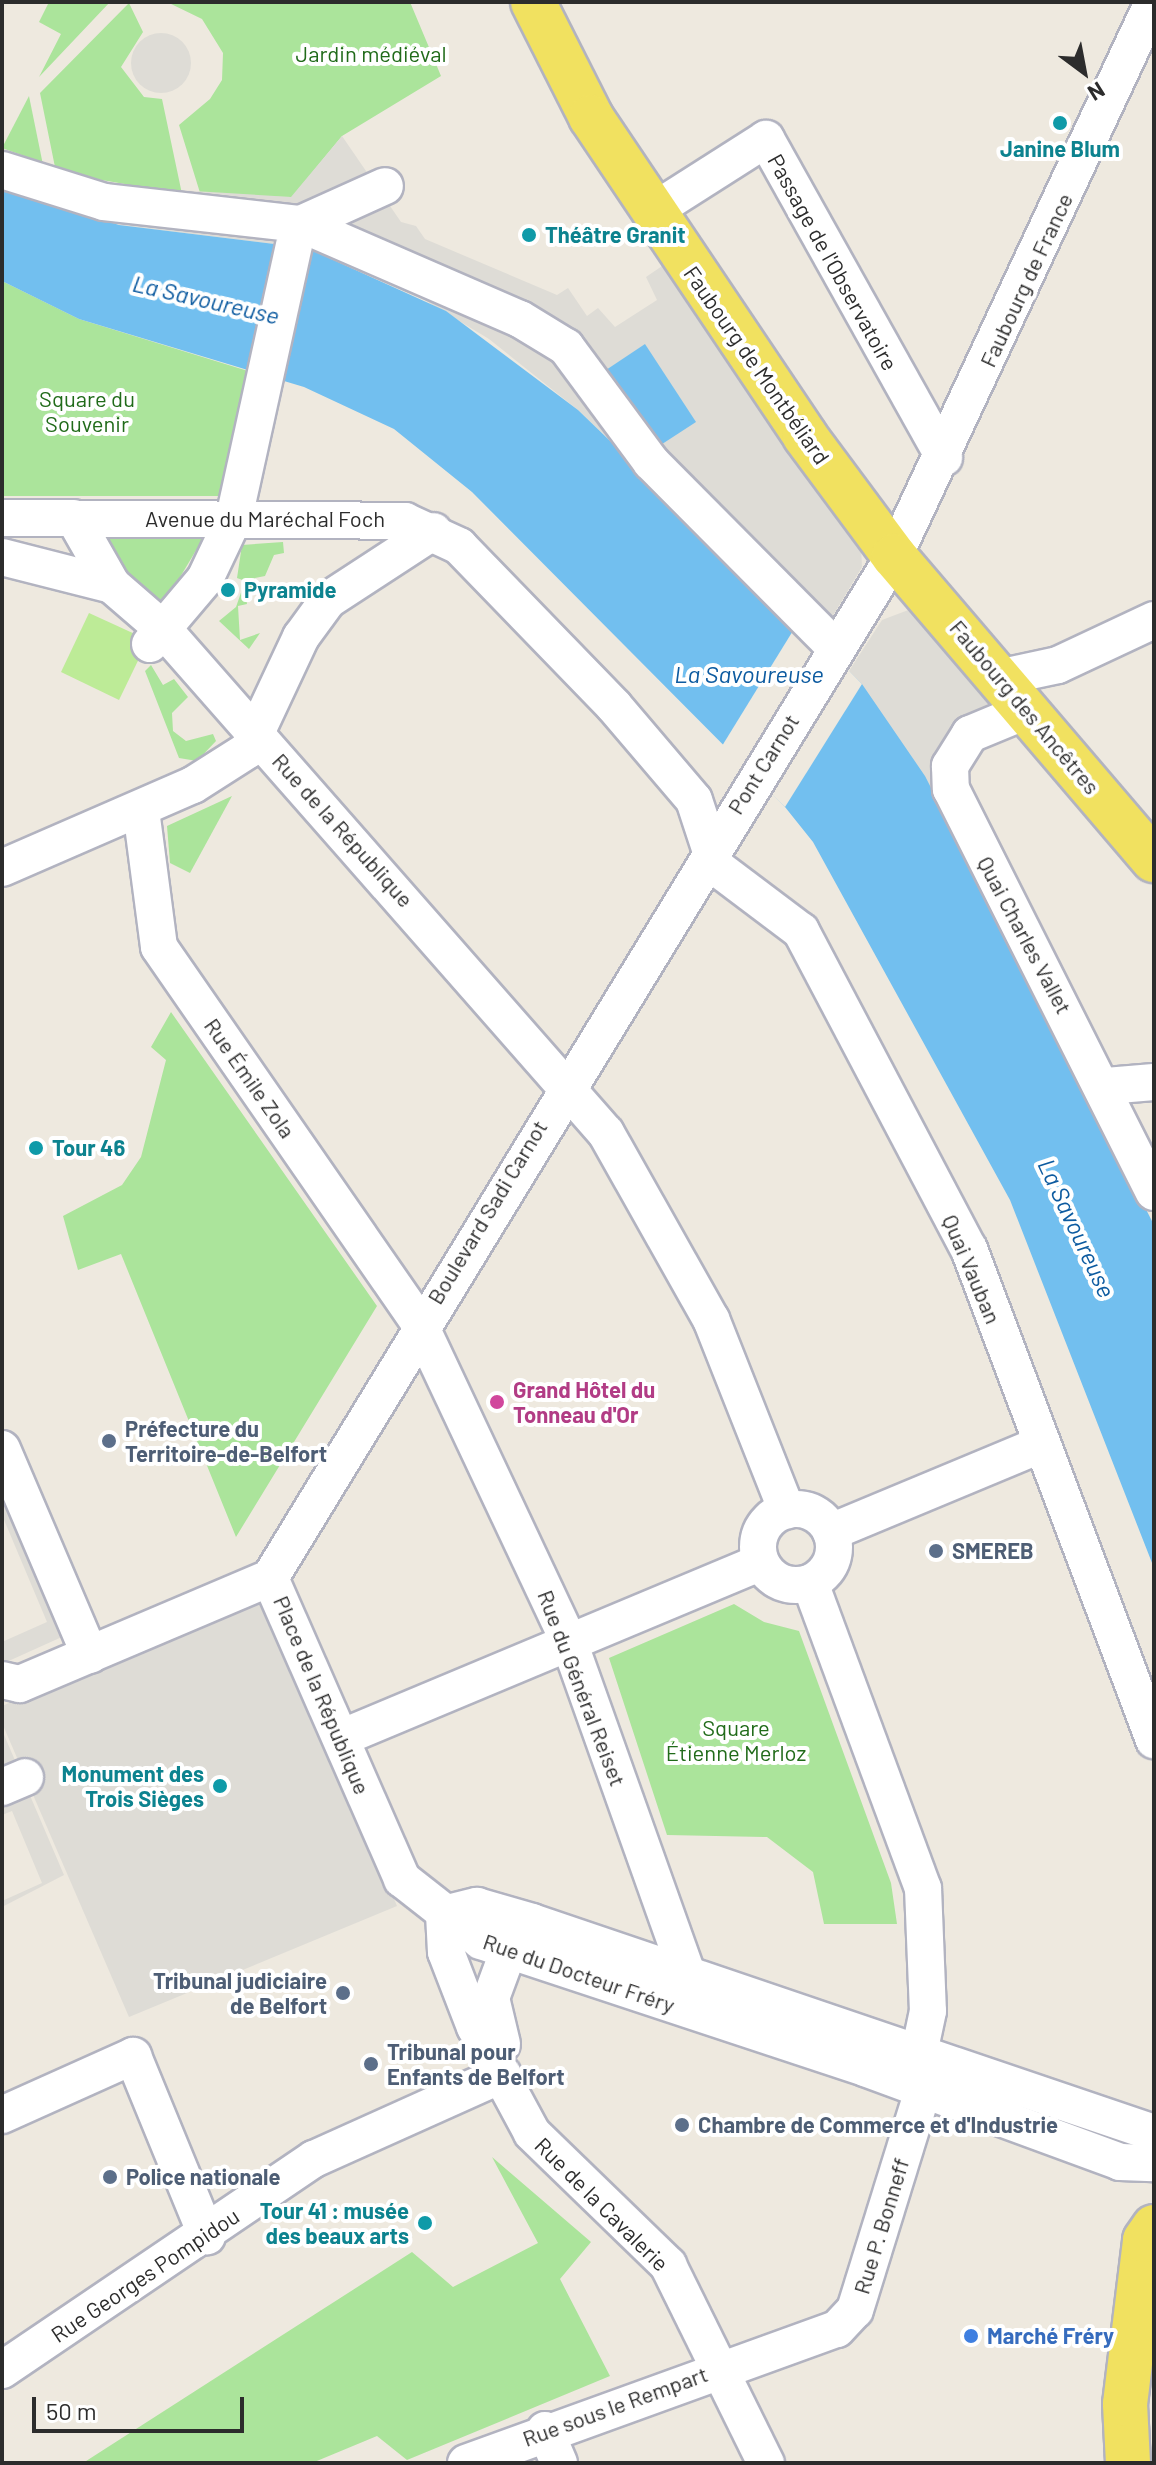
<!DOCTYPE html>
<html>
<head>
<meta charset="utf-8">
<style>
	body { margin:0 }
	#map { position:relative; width:1156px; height:2465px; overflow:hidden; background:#eee9df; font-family:Barlow,sans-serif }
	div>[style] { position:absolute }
	.green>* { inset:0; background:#abe49b }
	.pitch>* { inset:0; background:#bdeb97 }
	.plaza>* { inset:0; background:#dedcd6 }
	.round { border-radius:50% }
	.water>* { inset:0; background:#72bfef }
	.pier>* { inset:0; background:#eee9df }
	.roads { filter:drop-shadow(2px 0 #b2b3c0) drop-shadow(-2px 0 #b2b3c0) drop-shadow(0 2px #b2b3c0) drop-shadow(0 -2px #b2b3c0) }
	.minor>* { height:36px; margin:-18px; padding:0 18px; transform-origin:18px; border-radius:18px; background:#fff }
	.minor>.ring { margin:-18px; padding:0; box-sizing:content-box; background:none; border:36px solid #fff; border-radius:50% }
	.major>* { height:44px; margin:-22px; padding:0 22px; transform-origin:22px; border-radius:22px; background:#f1e160 }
	.dots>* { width:22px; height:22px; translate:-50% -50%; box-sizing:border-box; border:4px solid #fff; border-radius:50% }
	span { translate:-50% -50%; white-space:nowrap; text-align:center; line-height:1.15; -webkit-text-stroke:8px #fff; paint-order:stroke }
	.park-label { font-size:22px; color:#216b1a }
	.culture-label { font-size:22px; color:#0d838f; font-weight:700 }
	.left { translate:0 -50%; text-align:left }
	.right { translate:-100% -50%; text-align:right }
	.street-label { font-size:22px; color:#2c2c2c }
	.hotel-label { font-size:22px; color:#b23c85; font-weight:700 }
	.service-label { font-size:22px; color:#4e5e75; font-weight:700 }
	.shop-label { font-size:22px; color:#366cbe; font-weight:700 }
	.water-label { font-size:24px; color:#0d5ba0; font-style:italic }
	.frame { position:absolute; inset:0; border:4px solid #2c2c2c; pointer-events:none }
	.north { position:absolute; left:1044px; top:32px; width:80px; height:80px; -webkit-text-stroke:6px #fff; paint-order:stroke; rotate:148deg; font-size:22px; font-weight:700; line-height:32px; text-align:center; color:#2c2c2c }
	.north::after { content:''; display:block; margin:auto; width:28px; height:36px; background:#2c2c2c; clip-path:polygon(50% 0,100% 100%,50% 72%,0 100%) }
	.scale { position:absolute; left:32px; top:2397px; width:212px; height:36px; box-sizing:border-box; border:4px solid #2c2c2c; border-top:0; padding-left:10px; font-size:24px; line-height:28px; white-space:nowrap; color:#2c2c2c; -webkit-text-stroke:6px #fff; paint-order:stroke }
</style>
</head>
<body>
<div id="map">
	<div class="green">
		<i style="clip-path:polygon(49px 2px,110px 2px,39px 77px,61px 34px,39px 22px)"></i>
		<i style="clip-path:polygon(167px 2px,410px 2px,441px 76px,342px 136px,292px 197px,201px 196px,179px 125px,210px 99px,222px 80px,223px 53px,202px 19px)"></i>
		<i style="clip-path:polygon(129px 3px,143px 32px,121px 67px,144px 97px,162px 99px,182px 194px,56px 172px,40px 93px)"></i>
		<i style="clip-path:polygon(29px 96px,43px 165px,2px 148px)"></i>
		<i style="clip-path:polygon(2px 281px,79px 319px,248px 371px,220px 496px,2px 496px)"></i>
		<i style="clip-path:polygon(207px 532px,164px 604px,108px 562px,97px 534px)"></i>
		<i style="clip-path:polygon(283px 542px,284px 553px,274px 555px,265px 576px,255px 578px,257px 588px,245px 592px,247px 604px,238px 606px,240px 640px,260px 633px,249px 649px,219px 621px,236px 607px,245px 581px,237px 578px,242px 545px)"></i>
		<i style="clip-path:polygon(151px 665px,163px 685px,174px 679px,188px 697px,172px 713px,173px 731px,186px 741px,213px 734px,216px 741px,197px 761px,179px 758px,145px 671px)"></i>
		<i style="clip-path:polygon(232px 796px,190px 873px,170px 863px,167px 826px)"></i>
		<i style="clip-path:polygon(171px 1012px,377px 1306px,236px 1537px,121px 1254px,78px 1270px,63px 1216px,122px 1185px,141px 1157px,166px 1060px,151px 1047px)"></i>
		<i style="clip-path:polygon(734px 1604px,764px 1622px,799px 1631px,891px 1883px,897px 1924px,824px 1924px,813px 1872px,767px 1837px,667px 1835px,609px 1658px)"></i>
		<i style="clip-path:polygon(492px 2157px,591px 2242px,560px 2279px,610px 2376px,407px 2460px,377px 2436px,312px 2463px,83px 2463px,412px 2252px,453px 2287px,538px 2243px)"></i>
	</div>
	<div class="pitch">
		<i style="clip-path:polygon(89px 613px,148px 640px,119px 700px,61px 672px)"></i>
	</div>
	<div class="plaza">
		<i class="round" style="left:131px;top:33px;width:60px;height:60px"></i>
		<i style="clip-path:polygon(342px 136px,401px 222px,416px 226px,425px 239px,557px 295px,568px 288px,587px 316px,598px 308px,615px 327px,657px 300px,646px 277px,665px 264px,861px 546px,862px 567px,818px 641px,578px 410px,489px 339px,398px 284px,307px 248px,119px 225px,2px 187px,2px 148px,110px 186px,291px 197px)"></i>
		<i style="clip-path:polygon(911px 609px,1005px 706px,940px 805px,849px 671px,882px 620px)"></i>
		<i style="clip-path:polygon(2px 1484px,64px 1636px,2px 1664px,2px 1642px,47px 1622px,2px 1515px)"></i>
		<i style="clip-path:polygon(265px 1594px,397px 1906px,129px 2017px,2px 1723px,2px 1706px)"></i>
		<i style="clip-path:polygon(2px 1730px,64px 1875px,2px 1907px,2px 1901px,42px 1883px,12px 1811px,2px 1815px)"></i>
	</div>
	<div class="water">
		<i style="clip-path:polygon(2px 187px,119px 225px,307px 248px,446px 311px,578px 410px,862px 684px,925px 776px,1154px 1225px,1154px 1568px,1010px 1200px,813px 842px,785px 807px,472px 492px,394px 429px,304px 387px,79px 319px,2px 281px)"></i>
		<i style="clip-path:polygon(645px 344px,696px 422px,656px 448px,606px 370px)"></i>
	</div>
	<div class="pier">
		<i style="clip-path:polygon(799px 621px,862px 684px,785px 807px,722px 746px)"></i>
	</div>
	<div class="roads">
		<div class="minor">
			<i style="left:2px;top:170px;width:107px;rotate:17.4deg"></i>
			<i style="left:104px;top:202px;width:198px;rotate:6.4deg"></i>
			<i style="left:301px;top:224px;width:239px;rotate:23.5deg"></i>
			<i style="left:520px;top:319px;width:54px;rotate:31.3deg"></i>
			<i style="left:566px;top:347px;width:143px;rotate:53.5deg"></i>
			<i style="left:651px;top:462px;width:262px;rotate:45.2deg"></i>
			<i style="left:653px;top:211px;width:134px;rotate:-32.5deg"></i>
			<i style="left:766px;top:139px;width:365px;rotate:60.8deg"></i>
			<i style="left:301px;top:224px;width:92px;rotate:-24.3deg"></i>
			<i style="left:2px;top:518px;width:403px;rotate:0.4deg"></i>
			<i style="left:405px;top:521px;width:60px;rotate:24.8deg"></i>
			<i style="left:459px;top:546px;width:223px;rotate:45.9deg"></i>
			<i style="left:614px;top:706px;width:123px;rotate:49.6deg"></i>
			<i style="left:694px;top:800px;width:71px;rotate:71.8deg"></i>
			<i style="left:716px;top:867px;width:106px;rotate:37deg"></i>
			<i style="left:801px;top:931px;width:360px;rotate:62.2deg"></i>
			<i style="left:969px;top:1249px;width:525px;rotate:69.35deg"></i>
			<i style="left:74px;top:518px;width:77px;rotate:60.4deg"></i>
			<i style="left:112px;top:585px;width:67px;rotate:40.8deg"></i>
			<i style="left:163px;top:629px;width:671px;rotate:48.69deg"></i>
			<i style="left:606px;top:1133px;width:214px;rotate:60.6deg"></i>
			<i style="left:711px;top:1319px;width:206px;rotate:68.4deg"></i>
			<i style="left:2px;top:557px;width:114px;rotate:14.3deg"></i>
			<i style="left:150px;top:644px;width:85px;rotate:-49.8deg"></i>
			<i style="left:205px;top:579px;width:68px;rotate:-64.6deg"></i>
			<i style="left:234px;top:518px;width:279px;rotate:-77.6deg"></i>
			<i style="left:1002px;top:677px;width:57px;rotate:-12.1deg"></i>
			<i style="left:1058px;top:665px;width:106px;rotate:-25.1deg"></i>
			<i style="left:1028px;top:710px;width:63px;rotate:157.5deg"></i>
			<i style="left:970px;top:734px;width:38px;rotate:122deg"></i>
			<i style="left:950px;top:766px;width:23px;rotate:88deg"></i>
			<i style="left:951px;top:789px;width:451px;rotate:63.3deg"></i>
			<i style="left:141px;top:810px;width:138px;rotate:82.5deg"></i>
			<i style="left:159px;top:947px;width:457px;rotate:55.3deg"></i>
			<i style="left:419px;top:1323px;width:353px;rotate:64.8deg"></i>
			<i style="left:569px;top:1642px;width:351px;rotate:70.4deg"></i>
			<i style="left:2px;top:868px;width:208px;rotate:-23.5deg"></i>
			<i style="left:193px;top:785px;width:65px;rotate:-32.5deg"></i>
			<i style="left:248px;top:750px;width:125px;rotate:-64.9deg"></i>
			<i style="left:301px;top:637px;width:46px;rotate:-53.9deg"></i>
			<i style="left:328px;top:600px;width:126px;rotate:-33.1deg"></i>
			<i style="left:1106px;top:1086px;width:48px;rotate:-4.8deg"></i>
			<i style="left:2px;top:1449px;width:224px;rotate:66.9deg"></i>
			<i class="ring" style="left:758px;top:1509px;width:40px;height:40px"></i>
			<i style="left:831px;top:1532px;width:226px;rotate:-22.6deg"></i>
			<i style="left:270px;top:1578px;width:1197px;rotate:-58.59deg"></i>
			<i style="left:894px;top:556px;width:612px;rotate:-64.94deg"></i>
			<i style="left:270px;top:1578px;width:329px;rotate:66.3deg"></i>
			<i style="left:402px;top:1879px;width:100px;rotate:38.1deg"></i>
			<i style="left:481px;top:1941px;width:404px;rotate:18.3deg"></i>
			<i style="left:865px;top:2068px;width:272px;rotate:20.2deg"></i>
			<i style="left:1120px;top:2162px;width:34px;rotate:2deg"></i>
			<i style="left:810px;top:1583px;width:325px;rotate:69.7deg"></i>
			<i style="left:923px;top:1888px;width:123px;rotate:87.7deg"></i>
			<i style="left:928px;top:2011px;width:40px;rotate:102deg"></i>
			<i style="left:2px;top:1680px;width:18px;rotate:13deg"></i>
			<i style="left:20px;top:1684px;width:272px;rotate:-23deg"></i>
			<i style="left:341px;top:1738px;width:455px;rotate:-22.7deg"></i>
			<i style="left:2px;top:1787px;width:25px;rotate:-23deg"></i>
			<i style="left:444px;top:1914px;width:34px;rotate:-14deg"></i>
			<i style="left:477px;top:1906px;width:57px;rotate:16.2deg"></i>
			<i style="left:532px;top:1922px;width:657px;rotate:18.74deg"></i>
			<i style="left:444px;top:1914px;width:38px;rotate:87deg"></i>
			<i style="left:446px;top:1952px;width:80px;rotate:68.9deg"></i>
			<i style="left:475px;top:2027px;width:120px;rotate:61.7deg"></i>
			<i style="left:532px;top:2133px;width:190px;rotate:44.1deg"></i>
			<i style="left:668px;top:2265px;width:221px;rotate:63.7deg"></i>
			<i style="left:502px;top:2044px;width:47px;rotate:-103.4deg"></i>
			<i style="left:491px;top:1998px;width:49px;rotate:-69.7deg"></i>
			<i style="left:2px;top:2115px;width:144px;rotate:-24.2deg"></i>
			<i style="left:133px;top:2056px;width:195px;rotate:67.7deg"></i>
			<i style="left:2px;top:2370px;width:377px;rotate:-34.1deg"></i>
			<i style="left:314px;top:2159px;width:207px;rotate:-24.2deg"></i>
			<i style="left:545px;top:2430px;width:36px;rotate:67deg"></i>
			<i style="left:466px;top:2463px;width:394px;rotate:-19.9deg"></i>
			<i style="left:837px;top:2329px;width:26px;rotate:-47deg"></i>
			<i style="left:855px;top:2310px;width:229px;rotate:-72.8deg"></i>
		</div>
		<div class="major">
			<i style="left:533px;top:2px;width:129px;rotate:63.2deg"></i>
			<i style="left:591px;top:117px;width:384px;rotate:56.1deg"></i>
			<i style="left:805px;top:436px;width:149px;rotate:53.4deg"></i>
			<i style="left:894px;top:556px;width:400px;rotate:49.5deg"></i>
			<i style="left:1128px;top:2463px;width:59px;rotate:-92.9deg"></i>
			<i style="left:1125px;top:2404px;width:165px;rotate:-83deg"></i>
			<i style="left:1145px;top:2240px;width:16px;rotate:-55deg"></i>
		</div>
	</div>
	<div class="dots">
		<i style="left:1060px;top:123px;background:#0f9aa8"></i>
		<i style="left:529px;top:235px;background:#0f9aa8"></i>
		<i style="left:228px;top:590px;background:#0f9aa8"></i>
		<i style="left:36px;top:1148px;background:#0f9aa8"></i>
		<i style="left:497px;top:1402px;background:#d1479c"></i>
		<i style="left:109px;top:1441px;background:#5c6f8a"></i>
		<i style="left:936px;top:1551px;background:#5c6f8a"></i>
		<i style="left:220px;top:1786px;background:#0f9aa8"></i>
		<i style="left:343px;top:1993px;background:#5c6f8a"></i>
		<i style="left:371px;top:2064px;background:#5c6f8a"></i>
		<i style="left:682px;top:2125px;background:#5c6f8a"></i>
		<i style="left:110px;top:2177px;background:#5c6f8a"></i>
		<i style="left:425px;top:2223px;background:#0f9aa8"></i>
		<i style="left:971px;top:2336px;background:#3f7fe0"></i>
	</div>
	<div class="park-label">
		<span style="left:371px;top:54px">Jardin médiéval</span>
		<span style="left:87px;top:411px">Square du<br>Souvenir</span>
		<span style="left:736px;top:1740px">Square<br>Étienne Merloz</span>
	</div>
	<div class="culture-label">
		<span style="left:1060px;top:149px">Janine Blum</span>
		<span class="left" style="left:545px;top:235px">Théâtre Granit</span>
		<span class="left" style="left:244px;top:590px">Pyramide</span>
		<span class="left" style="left:52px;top:1148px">Tour 46</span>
		<span class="right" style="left:204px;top:1786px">Monument des<br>Trois Sièges</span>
		<span class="right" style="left:409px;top:2223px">Tour 41 : musée<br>des beaux arts</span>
	</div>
	<div class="street-label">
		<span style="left:833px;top:262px;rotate:61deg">Passage de l'Observatoire</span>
		<span style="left:1026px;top:280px;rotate:-65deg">Faubourg de France</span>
		<span style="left:757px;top:365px;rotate:55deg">Faubourg de Montbéliard</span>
		<span style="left:265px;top:519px">Avenue du Maréchal Foch</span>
		<span style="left:1025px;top:707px;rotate:50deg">Faubourg des Ancêtres</span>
		<span style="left:763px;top:764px;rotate:-58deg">Pont Carnot</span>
		<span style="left:343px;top:830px;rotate:48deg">Rue de la République</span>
		<span style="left:1025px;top:935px;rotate:62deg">Quai Charles Vallet</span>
		<span style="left:250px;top:1078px;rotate:55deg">Rue Émile Zola</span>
		<span style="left:487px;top:1212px;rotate:-59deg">Boulevard Sadi Carnot</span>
		<span style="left:972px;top:1269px;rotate:67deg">Quai Vauban</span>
		<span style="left:582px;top:1688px;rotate:69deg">Rue du Général Reiset</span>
		<span style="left:322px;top:1695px;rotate:67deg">Place de la République</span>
		<span style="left:579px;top:1973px;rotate:19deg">Rue du Docteur Fréry</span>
		<span style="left:602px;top:2204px;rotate:45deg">Rue de la Cavalerie</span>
		<span style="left:881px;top:2226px;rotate:-73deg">Rue P. Bonneff</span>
		<span style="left:145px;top:2275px;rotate:-34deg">Rue Georges Pompidou</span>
		<span style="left:615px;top:2406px;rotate:-20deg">Rue sous le Rempart</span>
	</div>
	<div class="hotel-label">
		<span class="left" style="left:513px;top:1402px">Grand Hôtel du<br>Tonneau d'Or</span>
	</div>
	<div class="service-label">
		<span class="left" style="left:125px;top:1441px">Préfecture du<br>Territoire-de-Belfort</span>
		<span class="left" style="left:952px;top:1551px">SMEREB</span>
		<span class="right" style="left:327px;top:1993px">Tribunal judiciaire<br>de Belfort</span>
		<span class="left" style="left:387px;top:2064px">Tribunal pour<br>Enfants de Belfort</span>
		<span class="left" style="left:698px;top:2125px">Chambre de Commerce et d'Industrie</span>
		<span class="left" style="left:126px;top:2177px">Police nationale</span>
	</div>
	<div class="shop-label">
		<span class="left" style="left:987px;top:2336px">Marché Fréry</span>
	</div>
	<div class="water-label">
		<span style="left:206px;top:299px;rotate:13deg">La Savoureuse</span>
		<span style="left:749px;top:674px">La Savoureuse</span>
		<span style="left:1077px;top:1228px;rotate:65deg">La Savoureuse</span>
	</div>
	<div class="frame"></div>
	<div class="north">N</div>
	<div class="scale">50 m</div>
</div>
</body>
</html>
